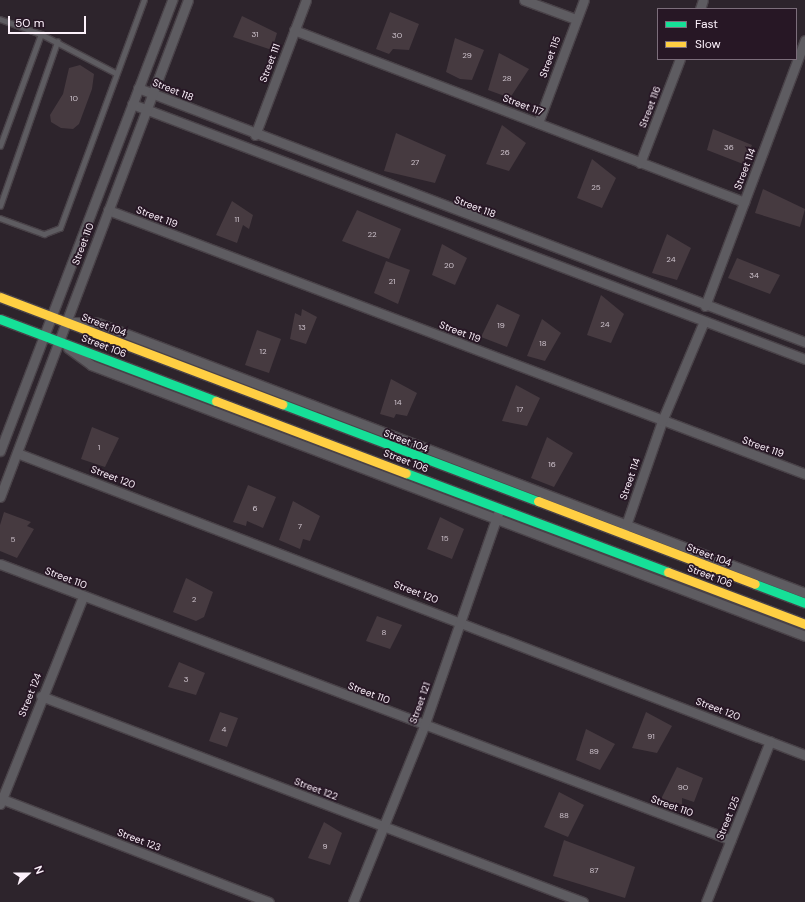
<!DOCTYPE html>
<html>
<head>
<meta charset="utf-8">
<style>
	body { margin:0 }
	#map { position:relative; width:805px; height:902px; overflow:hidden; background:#2d242c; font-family:"DM Sans",sans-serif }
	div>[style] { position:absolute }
	.building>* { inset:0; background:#463a40 }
	.roads { filter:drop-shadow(1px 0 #494248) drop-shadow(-1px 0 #494248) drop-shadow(0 1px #494248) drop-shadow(0 -1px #494248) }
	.lane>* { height:4.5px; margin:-2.25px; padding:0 2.25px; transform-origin:2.25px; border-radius:2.25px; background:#5e5c61 }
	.street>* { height:9px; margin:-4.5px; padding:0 4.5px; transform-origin:4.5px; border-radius:4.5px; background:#5e5c61 }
	.fast>* { height:9px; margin:-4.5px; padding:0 4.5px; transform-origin:4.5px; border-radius:4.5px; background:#16e098 }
	.slow>* { height:9px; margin:-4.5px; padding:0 4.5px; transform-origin:4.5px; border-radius:4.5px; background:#ffcf43 }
	span { translate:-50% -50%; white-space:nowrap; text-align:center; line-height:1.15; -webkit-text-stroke:3.5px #271725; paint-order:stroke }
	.number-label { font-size:8px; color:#cec3cc }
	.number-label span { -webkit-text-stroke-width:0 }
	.street-label { font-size:10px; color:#fcf1fb }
	.legend { position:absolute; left:657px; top:8px; width:140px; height:52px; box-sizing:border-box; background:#271725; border:1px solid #7c6e7b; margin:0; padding:5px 7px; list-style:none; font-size:12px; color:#fcf1fb }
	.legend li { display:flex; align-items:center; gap:8px; height:20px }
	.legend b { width:20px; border:1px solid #7c6e7b }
	.north { position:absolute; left:8px; top:854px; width:40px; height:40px; -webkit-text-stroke:3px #271725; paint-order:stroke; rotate:69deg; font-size:11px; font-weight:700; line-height:16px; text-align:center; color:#fcf1fb }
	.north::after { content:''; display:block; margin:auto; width:14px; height:18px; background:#fcf1fb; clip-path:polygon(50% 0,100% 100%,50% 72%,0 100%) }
	.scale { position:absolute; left:8px; top:16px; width:78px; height:18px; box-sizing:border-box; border:2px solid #fcf1fb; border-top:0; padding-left:5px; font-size:12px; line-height:14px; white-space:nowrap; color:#fcf1fb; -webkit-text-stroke:3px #271725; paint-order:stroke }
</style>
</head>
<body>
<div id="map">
	<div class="building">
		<i style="clip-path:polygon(390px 12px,419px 24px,409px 50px,393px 49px,389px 54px,376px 49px)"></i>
		<i style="clip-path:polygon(242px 16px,277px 33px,272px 50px,233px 37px)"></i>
		<i style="clip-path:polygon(455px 38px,484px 50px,472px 80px,460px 79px,446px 72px)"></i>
		<i style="clip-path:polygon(499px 53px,529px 69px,510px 98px,488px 90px)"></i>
		<i style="clip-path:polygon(80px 65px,94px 74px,92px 89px,79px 124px,73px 129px,61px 128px,51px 122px,50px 115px,63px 94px,69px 68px)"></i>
		<i style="clip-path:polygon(502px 125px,526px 143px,509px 171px,486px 164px)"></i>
		<i style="clip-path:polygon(713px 129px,752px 145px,743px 164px,707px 150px)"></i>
		<i style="clip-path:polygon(396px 133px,446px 155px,435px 183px,384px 171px)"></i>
		<i style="clip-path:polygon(592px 159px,616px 178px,602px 208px,577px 198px)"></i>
		<i style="clip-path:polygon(763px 189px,805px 209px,800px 227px,755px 213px)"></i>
		<i style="clip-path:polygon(232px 201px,253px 215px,249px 229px,243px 225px,237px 243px,216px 235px)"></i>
		<i style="clip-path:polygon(357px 210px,401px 229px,389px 259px,342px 241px)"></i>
		<i style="clip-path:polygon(667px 234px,691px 248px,677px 280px,652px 273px)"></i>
		<i style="clip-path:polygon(442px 244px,467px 258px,455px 285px,432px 275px)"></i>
		<i style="clip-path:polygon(737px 258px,780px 275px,770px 294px,728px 278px)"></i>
		<i style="clip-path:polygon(386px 261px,410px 270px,398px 304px,374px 293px)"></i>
		<i style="clip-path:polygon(601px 295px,624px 314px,611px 343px,587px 335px)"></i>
		<i style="clip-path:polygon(497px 304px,520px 315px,507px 347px,481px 337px)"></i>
		<i style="clip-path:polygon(302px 309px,317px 317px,306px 344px,290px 339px,295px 313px,301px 316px)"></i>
		<i style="clip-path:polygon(542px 319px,561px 333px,545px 361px,527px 356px)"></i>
		<i style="clip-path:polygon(257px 330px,281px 339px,269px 373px,245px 365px)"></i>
		<i style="clip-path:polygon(391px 379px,417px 393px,407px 416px,396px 414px,394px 418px,380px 414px)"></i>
		<i style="clip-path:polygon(516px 385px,540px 398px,527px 426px,502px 421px)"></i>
		<i style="clip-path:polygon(92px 427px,119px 438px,105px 467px,81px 459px)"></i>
		<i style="clip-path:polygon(547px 437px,573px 453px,554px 487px,531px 478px)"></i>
		<i style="clip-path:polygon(248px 485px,276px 497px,263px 528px,247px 521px,246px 526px,233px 522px)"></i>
		<i style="clip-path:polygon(293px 501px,320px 516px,310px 541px,303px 539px,300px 549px,279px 540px)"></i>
		<i style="clip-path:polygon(4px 512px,31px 522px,27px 526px,34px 529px,17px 558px,0 551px,0 525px)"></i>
		<i style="clip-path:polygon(440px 517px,464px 529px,452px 559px,427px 549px)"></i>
		<i style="clip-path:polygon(186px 578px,213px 592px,204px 617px,196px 621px,173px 612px)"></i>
		<i style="clip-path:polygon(377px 616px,402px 625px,390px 649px,366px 641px)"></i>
		<i style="clip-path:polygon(179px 662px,205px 673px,196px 695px,168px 687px)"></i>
		<i style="clip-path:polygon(220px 712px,238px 718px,227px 747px,209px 741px)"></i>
		<i style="clip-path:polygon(646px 712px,672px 726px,657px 753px,632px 748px)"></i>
		<i style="clip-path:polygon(586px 729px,615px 744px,600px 770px,576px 760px)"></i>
		<i style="clip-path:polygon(677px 767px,703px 778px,694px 802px,682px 798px,682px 805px,661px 799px)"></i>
		<i style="clip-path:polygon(559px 792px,584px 805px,568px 837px,544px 827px)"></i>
		<i style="clip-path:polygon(324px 822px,342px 833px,330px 865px,308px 858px)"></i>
		<i style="clip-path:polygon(564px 840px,635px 867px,625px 898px,553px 876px)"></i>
	</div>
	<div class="roads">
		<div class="lane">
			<i style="left:0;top:19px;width:44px;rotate:20.1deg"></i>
			<i style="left:41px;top:34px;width:85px;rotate:27.5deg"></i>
			<i style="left:0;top:146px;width:119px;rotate:-69.9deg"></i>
			<i style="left:0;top:206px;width:174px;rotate:-70.8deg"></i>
			<i style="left:0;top:218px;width:47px;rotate:20deg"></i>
			<i style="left:44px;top:234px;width:17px;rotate:-21deg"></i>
			<i style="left:60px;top:228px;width:243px;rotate:-69.8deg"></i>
		</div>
		<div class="street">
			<i style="left:524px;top:0;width:55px;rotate:20.1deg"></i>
			<i style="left:700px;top:9px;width:9px;rotate:-72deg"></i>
			<i style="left:294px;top:30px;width:482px;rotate:20.9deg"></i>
			<i style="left:138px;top:88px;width:714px;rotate:20.85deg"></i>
			<i style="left:132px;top:104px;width:720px;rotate:20.75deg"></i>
			<i style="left:538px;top:123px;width:131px;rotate:-69.5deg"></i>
			<i style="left:255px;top:135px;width:144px;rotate:-69.3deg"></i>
			<i style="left:640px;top:163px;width:111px;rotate:-69deg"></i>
			<i style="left:108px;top:210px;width:745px;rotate:20.74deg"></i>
			<i style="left:705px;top:306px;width:284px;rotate:-69.4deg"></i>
			<i style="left:74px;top:322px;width:24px;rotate:2deg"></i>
			<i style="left:98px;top:323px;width:757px;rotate:20.9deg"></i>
			<i style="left:68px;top:348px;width:29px;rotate:36deg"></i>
			<i style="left:91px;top:365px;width:764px;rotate:20.78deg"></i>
			<i style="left:0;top:451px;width:483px;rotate:-69.1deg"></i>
			<i style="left:17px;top:453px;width:844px;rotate:20.97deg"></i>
			<i style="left:0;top:497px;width:531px;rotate:-69.28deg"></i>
			<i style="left:625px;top:528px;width:113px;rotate:-70.9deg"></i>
			<i style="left:662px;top:421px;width:108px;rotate:-67.2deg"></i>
			<i style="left:0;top:564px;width:781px;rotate:20.68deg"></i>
			<i style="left:41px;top:696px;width:580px;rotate:20.81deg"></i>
			<i style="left:2px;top:799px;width:286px;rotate:21.1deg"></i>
			<i style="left:0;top:804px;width:224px;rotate:-68.2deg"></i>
			<i style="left:353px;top:902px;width:190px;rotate:-68deg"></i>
			<i style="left:424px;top:726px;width:225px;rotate:-70.8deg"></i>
			<i style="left:706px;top:902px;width:173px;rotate:-68.3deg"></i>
		</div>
		<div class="fast">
			<i style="left:0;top:319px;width:231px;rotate:20.8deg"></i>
			<i style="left:282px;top:404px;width:274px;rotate:20.8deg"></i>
			<i style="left:406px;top:473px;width:280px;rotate:20.7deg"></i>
			<i style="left:755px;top:584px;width:53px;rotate:20.8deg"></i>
		</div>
		<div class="slow">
			<i style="left:0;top:297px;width:302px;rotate:20.8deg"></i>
			<i style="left:216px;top:401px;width:203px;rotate:20.8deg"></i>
			<i style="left:538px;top:501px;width:232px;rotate:20.9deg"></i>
			<i style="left:668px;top:572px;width:147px;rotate:20.8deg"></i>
		</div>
	</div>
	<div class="number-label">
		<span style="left:255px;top:35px">31</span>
		<span style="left:397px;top:36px">30</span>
		<span style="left:467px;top:56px">29</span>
		<span style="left:507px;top:79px">28</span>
		<span style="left:74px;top:99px">10</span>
		<span style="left:729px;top:148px">36</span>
		<span style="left:505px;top:153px">26</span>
		<span style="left:415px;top:163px">27</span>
		<span style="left:596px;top:188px">25</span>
		<span style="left:237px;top:220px">11</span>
		<span style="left:372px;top:235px">22</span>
		<span style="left:671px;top:260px">24</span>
		<span style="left:449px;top:266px">20</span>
		<span style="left:754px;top:276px">34</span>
		<span style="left:392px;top:282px">21</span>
		<span style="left:605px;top:325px">24</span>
		<span style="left:501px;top:326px">19</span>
		<span style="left:302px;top:328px">13</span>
		<span style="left:543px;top:344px">18</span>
		<span style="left:263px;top:352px">12</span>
		<span style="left:398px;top:403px">14</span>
		<span style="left:520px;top:410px">17</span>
		<span style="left:99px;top:448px">1</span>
		<span style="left:552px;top:465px">16</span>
		<span style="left:255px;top:509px">6</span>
		<span style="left:300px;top:527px">7</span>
		<span style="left:445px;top:539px">15</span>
		<span style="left:13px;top:540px">5</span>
		<span style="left:194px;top:600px">2</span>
		<span style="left:384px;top:633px">8</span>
		<span style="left:186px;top:680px">3</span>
		<span style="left:224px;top:730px">4</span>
		<span style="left:651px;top:737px">91</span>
		<span style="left:594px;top:752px">89</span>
		<span style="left:683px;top:788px">90</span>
		<span style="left:564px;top:816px">88</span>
		<span style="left:325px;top:847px">9</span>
		<span style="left:594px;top:871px">87</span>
	</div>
	<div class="street-label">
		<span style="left:550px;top:57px;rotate:-70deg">Street 115</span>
		<span style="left:270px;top:63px;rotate:-69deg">Street 111</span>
		<span style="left:173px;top:90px;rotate:22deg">Street 118</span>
		<span style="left:523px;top:105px;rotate:21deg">Street 117</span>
		<span style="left:650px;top:107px;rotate:-69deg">Street 116</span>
		<span style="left:745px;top:169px;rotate:-69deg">Street 114</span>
		<span style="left:475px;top:207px;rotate:21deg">Street 118</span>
		<span style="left:157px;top:217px;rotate:21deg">Street 119</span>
		<span style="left:83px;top:244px;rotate:-69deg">Street 110</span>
		<span style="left:104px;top:325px;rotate:21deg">Street 104</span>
		<span style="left:460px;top:332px;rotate:21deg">Street 119</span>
		<span style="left:104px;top:346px;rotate:21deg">Street 106</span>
		<span style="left:406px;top:441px;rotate:21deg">Street 104</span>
		<span style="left:763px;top:447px;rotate:20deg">Street 119</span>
		<span style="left:406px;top:461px;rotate:21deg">Street 106</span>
		<span style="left:113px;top:477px;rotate:21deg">Street 120</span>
		<span style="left:630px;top:479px;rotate:-71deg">Street 114</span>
		<span style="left:709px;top:555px;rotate:21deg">Street 104</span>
		<span style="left:710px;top:576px;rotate:21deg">Street 106</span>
		<span style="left:66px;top:578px;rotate:21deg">Street 110</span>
		<span style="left:416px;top:592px;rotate:21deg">Street 120</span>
		<span style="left:369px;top:693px;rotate:21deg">Street 110</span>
		<span style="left:30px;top:695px;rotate:-68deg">Street 124</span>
		<span style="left:420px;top:703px;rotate:-70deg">Street 121</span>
		<span style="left:718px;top:709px;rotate:21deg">Street 120</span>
		<span style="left:316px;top:789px;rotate:21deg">Street 122</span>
		<span style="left:672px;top:806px;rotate:20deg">Street 110</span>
		<span style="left:728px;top:818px;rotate:-68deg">Street 125</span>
		<span style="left:139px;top:840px;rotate:21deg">Street 123</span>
	</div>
	<ul class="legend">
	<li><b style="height:5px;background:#16e098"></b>Fast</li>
	<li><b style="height:5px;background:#ffcf43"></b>Slow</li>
	</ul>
	<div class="north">N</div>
	<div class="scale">50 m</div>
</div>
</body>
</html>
